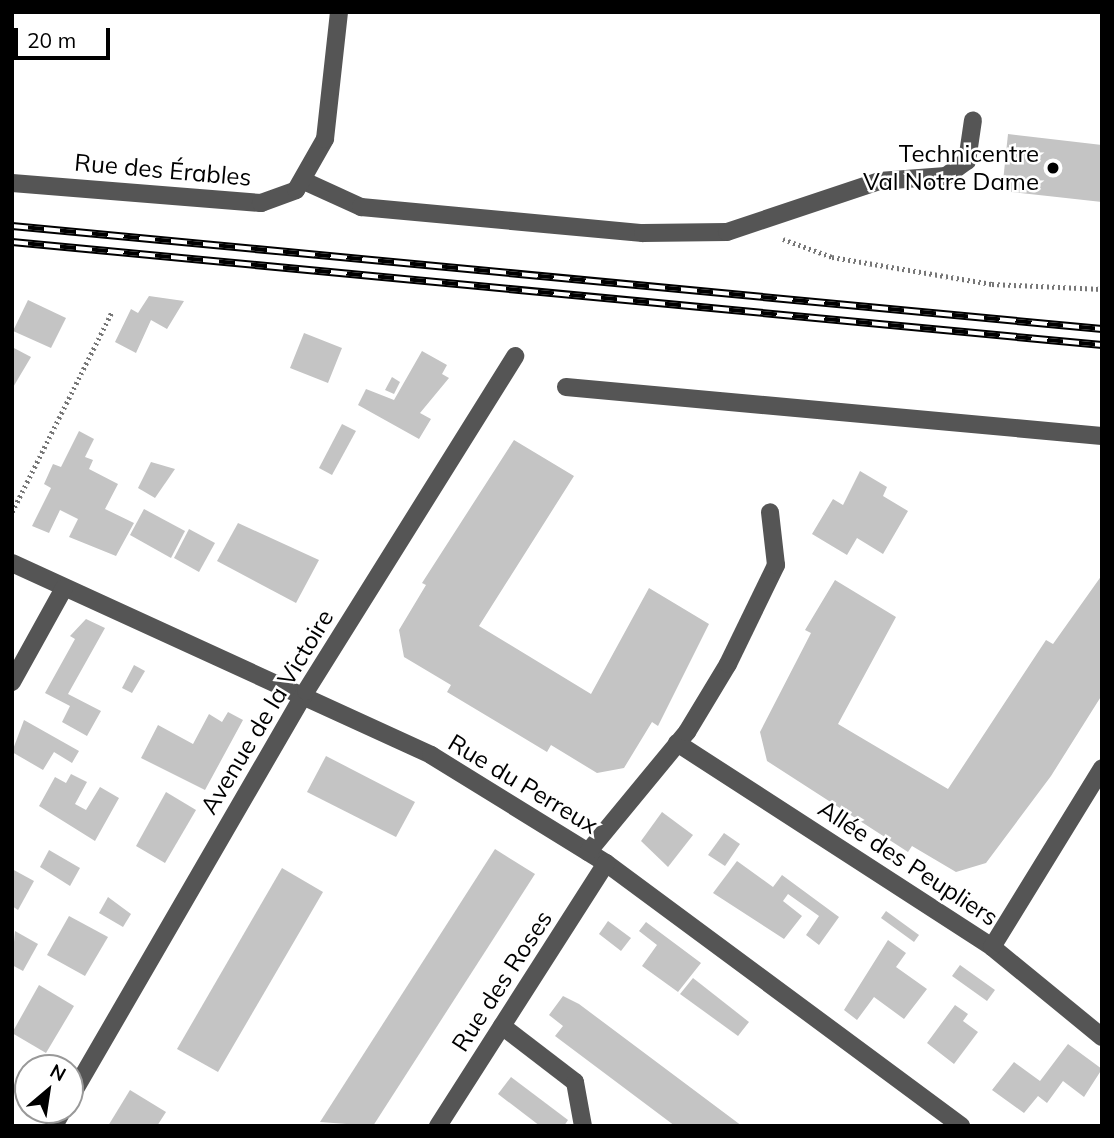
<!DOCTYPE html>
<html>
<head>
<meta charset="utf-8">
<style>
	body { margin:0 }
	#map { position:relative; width:1114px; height:1138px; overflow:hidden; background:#fff; font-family:Mulish,sans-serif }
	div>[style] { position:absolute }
	.building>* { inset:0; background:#c4c4c4 }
	.path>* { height:4.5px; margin-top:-2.25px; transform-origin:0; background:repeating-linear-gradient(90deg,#777 0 2px,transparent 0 5.5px) }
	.minor>* { height:18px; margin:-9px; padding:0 9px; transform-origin:9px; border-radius:9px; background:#555 }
	.rail>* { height:8px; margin-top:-4px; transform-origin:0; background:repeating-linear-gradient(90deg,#fff 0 16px,#000 0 32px); box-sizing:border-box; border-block:2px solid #000 }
	.dots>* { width:19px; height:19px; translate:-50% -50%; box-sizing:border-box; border:4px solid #fff; border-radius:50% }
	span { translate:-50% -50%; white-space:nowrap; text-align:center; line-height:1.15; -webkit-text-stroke:5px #fff; paint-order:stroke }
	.poi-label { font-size:24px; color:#000 }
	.right { translate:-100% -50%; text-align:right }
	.street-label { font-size:24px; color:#000 }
	.frame { position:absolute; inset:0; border:14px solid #000; pointer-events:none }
	.north { position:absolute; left:14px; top:1054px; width:70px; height:70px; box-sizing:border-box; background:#fff; border:2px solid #999; border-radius:50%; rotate:29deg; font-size:19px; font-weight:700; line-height:28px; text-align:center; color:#000 }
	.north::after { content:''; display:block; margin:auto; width:24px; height:32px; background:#000; clip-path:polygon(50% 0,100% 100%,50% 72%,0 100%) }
	.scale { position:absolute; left:14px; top:28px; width:96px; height:32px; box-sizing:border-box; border:4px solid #000; border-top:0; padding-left:9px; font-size:21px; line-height:24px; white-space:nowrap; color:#000; -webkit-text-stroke:5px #fff; paint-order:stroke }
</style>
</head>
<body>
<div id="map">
	<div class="building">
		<i style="clip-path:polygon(1008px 134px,1102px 145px,1102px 202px,1002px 191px)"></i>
		<i style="clip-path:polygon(149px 296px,184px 301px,167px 329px,151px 320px,136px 353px,115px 342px,131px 309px,138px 313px)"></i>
		<i style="clip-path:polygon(28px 300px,66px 318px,51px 348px,13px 331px)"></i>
		<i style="clip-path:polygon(304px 333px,342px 348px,328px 383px,290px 368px)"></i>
		<i style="clip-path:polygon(12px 347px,31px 357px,12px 389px)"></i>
		<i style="clip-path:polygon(422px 351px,447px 365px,442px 374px,449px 378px,420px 413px,431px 419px,419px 439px,358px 405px,366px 389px,394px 400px)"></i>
		<i style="clip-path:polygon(392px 377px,400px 382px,394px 394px,385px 390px)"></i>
		<i style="clip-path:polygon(342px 424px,356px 431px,332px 475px,319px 468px)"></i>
		<i style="clip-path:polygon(79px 431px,94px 439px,85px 457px,93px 460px,89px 469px,118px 484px,105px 509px,134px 523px,116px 556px,69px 537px,78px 519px,60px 510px,49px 533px,32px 526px,51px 488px,44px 484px,53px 464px,61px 467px)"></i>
		<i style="clip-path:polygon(514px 440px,574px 476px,479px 626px,591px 694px,649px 588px,709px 624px,658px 726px,652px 722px,624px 768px,597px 773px,551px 745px,547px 752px,447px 692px,451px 685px,404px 657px,399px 630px,426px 585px,422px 583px)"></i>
		<i style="clip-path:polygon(151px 462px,175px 469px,155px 498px,138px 488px)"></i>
		<i style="clip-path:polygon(860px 471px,887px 487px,883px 496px,908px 511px,883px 554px,857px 538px,847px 555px,812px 534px,833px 499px,843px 505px)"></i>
		<i style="clip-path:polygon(144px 509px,185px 531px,171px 558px,130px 535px)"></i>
		<i style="clip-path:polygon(238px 523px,319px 560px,296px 603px,217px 561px)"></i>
		<i style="clip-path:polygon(189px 529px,215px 543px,199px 572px,174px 558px)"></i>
		<i style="clip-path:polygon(1102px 575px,1102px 695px,1051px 776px,986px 863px,956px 872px,912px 846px,908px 852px,767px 761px,760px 732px,811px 633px,805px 630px,835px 580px,896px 617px,838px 724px,948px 789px,1046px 640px,1053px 644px)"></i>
		<i style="clip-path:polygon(86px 619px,105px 628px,68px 694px,101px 711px,87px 736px,62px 722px,70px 706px,45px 693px,75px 639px,70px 636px)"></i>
		<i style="clip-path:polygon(134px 665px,145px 671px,132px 693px,122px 688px)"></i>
		<i style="clip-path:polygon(228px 712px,243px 720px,205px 790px,141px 758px,158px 725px,193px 744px,209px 714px,222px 722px)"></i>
		<i style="clip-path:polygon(24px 720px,79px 751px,72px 763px,54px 752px,43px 770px,12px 752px)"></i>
		<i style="clip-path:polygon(326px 756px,415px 802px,396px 837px,307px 792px)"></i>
		<i style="clip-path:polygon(71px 774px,87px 782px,75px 804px,86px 810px,100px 787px,119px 798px,95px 841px,39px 806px,55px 777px,66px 783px)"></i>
		<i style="clip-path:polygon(166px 792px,196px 810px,165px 863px,136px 846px)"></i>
		<i style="clip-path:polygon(662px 812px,693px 835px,668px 867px,641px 841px)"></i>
		<i style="clip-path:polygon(724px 833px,740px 844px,725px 866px,708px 855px)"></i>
		<i style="clip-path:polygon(495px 849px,535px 874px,373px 1126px,320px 1122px)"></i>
		<i style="clip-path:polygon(49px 850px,80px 868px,70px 886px,40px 867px)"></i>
		<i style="clip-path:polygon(737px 861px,773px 887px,782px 875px,839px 917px,819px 945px,806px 935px,819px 916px,788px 894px,783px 901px,802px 916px,784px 939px,713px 893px)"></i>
		<i style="clip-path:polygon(282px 868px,323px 892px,218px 1072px,177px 1049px)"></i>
		<i style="clip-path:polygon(12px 869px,34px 881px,18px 910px,12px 906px)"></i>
		<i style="clip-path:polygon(108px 897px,131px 914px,123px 927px,99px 913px)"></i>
		<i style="clip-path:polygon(886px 911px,919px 935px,914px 942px,881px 918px)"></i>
		<i style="clip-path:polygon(69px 916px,108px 937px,85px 976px,47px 955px)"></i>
		<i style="clip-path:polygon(608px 921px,631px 938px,621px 951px,599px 934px)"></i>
		<i style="clip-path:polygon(646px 922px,701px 963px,678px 992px,642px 966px,657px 945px,639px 931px)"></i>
		<i style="clip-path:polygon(15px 931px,38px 944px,23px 971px,12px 965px)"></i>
		<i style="clip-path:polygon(888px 940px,906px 953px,896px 967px,927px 989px,904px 1019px,874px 997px,857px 1020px,844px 1010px)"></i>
		<i style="clip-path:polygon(960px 965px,995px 990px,987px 1001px,952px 976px)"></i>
		<i style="clip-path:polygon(693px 978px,749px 1022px,738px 1036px,680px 994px)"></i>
		<i style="clip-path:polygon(39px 985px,74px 1006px,46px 1053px,12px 1033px)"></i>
		<i style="clip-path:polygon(563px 996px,579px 1004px,742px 1126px,675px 1126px,555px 1036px,563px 1026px,549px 1015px)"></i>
		<i style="clip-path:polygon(955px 1005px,968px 1014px,963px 1021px,978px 1032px,954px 1064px,927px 1043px)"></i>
		<i style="clip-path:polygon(1068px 1044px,1102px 1069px,1084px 1097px,1063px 1081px,1047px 1103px,1038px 1096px,1024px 1113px,992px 1090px,1014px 1062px,1040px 1081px)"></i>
		<i style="clip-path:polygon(511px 1077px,568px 1120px,564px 1126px,540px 1126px,498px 1094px)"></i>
		<i style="clip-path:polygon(130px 1090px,166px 1112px,157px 1126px,108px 1126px)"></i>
	</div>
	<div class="path">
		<i style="left:783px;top:239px;width:52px;rotate:20.2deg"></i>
		<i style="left:832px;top:257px;width:162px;rotate:9.6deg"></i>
		<i style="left:992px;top:284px;width:110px;rotate:2.6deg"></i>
		<i style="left:12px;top:512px;width:225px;rotate:-63.5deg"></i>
	</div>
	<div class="minor">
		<i style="left:304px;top:181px;width:63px;rotate:24.5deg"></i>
		<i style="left:361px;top:207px;width:283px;rotate:5.3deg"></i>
		<i style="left:643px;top:233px;width:84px;rotate:-0.7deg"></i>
		<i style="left:727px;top:232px;width:160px;rotate:-18.5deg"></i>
		<i style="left:879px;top:181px;width:67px;rotate:-4.3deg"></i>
		<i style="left:946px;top:176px;width:26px;rotate:-36deg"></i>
		<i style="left:967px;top:161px;width:41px;rotate:-81.7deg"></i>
		<i style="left:12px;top:183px;width:250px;rotate:4.6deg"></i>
		<i style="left:261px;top:203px;width:37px;rotate:-20deg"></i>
		<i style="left:296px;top:190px;width:59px;rotate:-60.4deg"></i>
		<i style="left:325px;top:139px;width:128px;rotate:-83.7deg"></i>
		<i style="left:566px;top:387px;width:538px;rotate:5.22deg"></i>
		<i style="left:12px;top:563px;width:461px;rotate:24.6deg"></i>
		<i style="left:431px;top:755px;width:206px;rotate:31.7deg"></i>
		<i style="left:606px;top:863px;width:442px;rotate:36.5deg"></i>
		<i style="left:12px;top:682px;width:107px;rotate:-61deg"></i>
		<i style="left:677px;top:743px;width:375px;rotate:32.9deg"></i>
		<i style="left:992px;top:947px;width:142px;rotate:39.3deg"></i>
		<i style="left:588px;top:852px;width:156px;rotate:-50.5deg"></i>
		<i style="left:687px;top:732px;width:79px;rotate:-58.9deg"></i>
		<i style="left:728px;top:664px;width:110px;rotate:-64.1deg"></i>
		<i style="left:776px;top:565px;width:53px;rotate:-96.5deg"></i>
		<i style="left:992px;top:947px;width:210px;rotate:-58.4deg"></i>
		<i style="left:502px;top:1026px;width:92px;rotate:37.5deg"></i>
		<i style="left:575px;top:1082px;width:45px;rotate:79.7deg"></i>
		<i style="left:70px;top:1098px;width:470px;rotate:-59.9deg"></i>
		<i style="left:306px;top:691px;width:395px;rotate:-58deg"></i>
		<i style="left:54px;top:1126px;width:18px;rotate:-61deg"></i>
		<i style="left:438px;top:1126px;width:312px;rotate:-57.4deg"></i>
	</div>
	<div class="rail">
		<i style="left:12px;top:226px;width:1095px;rotate:5.4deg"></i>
		<i style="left:12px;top:242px;width:1095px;rotate:5.4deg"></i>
	</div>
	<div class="dots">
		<i style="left:1053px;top:168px;background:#000"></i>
	</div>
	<div class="poi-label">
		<span class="right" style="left:1039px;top:168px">Technicentre<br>Val Notre Dame</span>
	</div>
	<div class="street-label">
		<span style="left:163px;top:170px;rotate:5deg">Rue des Érables</span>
		<span style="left:267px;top:712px;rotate:-59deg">Avenue de la Victoire</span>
		<span style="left:523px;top:784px;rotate:31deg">Rue du Perreux</span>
		<span style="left:908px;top:863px;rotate:33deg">Allée des Peupliers</span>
		<span style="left:502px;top:981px;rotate:-57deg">Rue des Roses</span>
	</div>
	<div class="frame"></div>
	<div class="north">N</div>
	<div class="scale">20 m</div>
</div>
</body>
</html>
